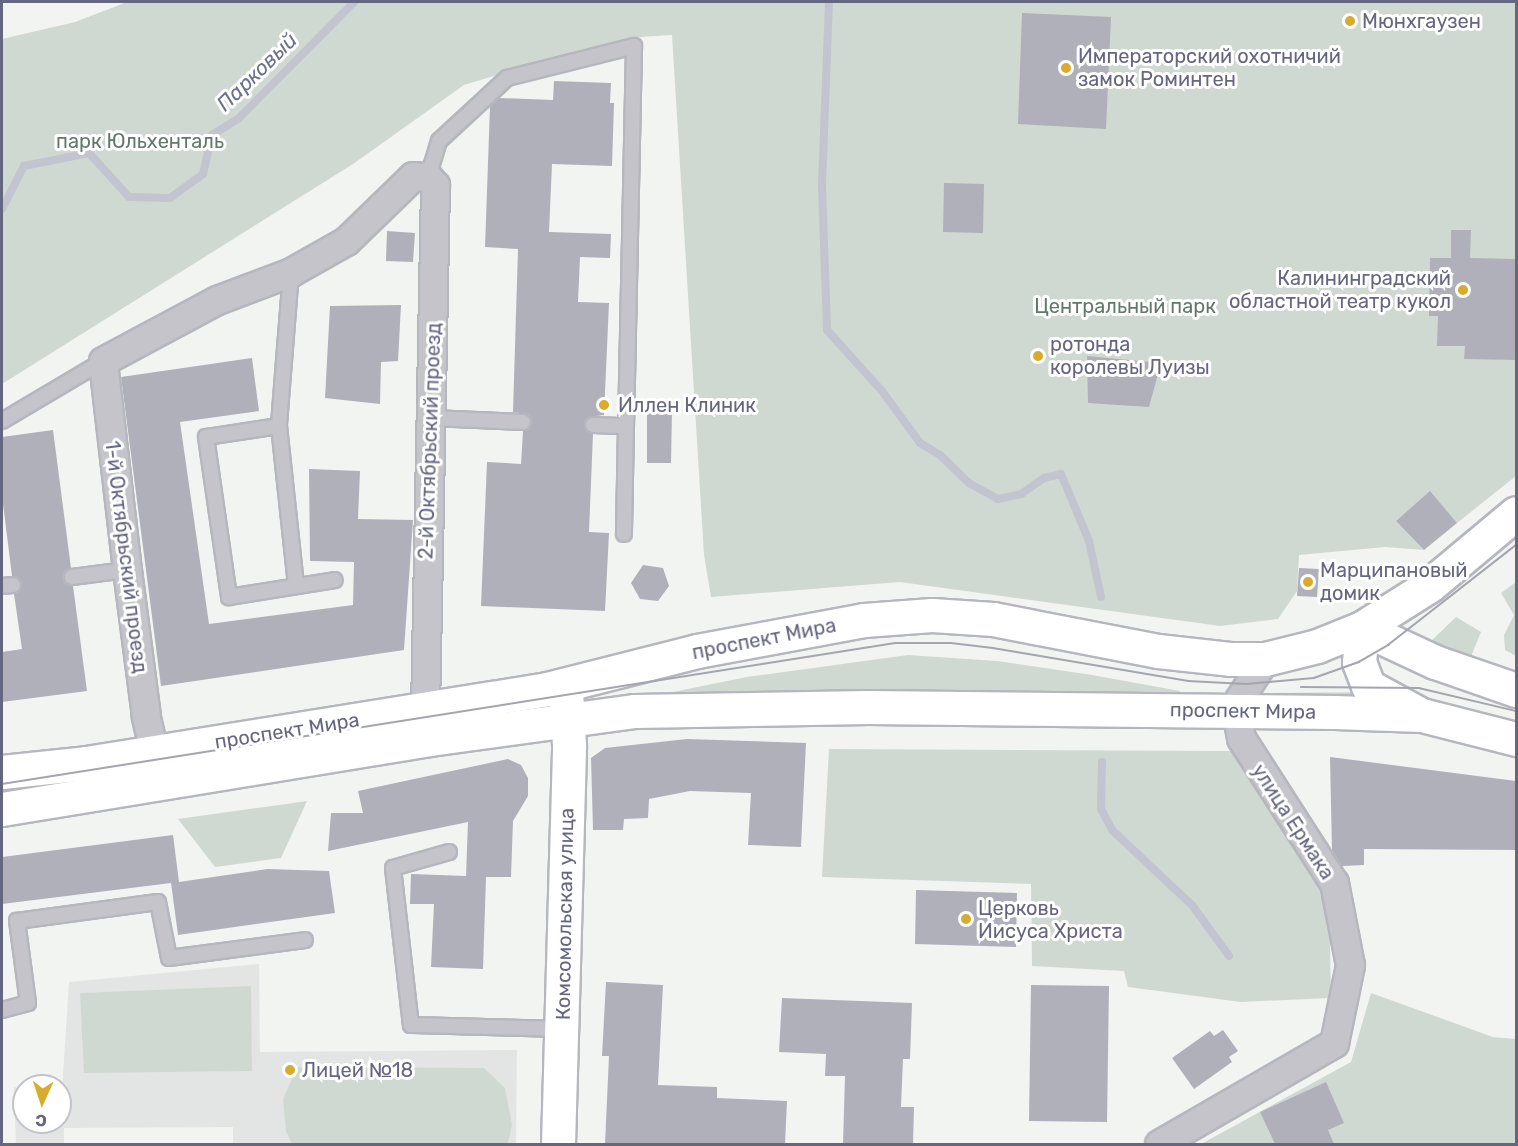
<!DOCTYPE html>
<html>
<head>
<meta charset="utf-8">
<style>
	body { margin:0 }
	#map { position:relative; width:1518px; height:1146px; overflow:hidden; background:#f2f4f1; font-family:Rubik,sans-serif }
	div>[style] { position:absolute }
	.built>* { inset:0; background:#e3e5e4 }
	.green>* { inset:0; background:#d0d9d1 }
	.stream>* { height:8px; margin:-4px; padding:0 4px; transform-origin:4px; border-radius:4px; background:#c2c5cf }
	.building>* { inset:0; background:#afb0ba }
	.roads { filter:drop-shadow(2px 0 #b6b7be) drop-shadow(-2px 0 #b6b7be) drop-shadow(0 2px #b6b7be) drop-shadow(0 -2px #b6b7be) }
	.lane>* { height:14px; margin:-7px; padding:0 7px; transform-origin:7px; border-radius:7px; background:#c4c4ca }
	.street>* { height:27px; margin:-13.5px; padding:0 13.5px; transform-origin:13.5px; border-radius:13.5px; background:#c4c4ca }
	.secondary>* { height:33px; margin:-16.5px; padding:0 16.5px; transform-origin:16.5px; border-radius:16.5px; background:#fff }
	.primary>* { height:33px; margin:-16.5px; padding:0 16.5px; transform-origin:16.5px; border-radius:16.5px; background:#fff }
	.tram>* { height:1.5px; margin:-0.75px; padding:0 0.75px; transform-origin:0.75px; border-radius:0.75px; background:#a4a5ae }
	.dots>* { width:16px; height:16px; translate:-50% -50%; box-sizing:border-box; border:3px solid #fff; border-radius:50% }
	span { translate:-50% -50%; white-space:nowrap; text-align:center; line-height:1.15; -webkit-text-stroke:6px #fff; paint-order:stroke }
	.poi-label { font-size:20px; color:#656680 }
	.left { translate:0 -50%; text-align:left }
	.right { translate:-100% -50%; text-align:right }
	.park-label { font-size:20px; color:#637869 }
	.street-label { font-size:20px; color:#656680 }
	.water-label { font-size:21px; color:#6a728b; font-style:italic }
	.frame { position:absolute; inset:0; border:3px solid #656680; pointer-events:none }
	.north { position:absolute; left:12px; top:1074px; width:60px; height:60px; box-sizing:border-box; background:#fff; border:2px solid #c1c2cc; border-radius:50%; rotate:183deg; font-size:16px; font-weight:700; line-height:24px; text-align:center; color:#656680 }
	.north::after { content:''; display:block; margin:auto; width:21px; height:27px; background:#d9ab2c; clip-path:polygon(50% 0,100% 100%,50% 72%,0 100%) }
</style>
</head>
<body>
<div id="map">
	<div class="built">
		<i style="clip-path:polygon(259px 964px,260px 1052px,517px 1050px,516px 1144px,233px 1144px,233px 1127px,64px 1128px,64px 1144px,16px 1144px,14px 1087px,24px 1089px,24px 1122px,60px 1122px,69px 982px)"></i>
	</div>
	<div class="green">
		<i style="clip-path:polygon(127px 2px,1516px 2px,1516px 476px,1457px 523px,1430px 492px,1396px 521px,1424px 550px,1385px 547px,1299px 555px,1297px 591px,1278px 619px,1220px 626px,900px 582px,711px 597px,704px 555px,672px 35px,640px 37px,580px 50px,464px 85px,353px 164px,2px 384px,2px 39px,75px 22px)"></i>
		<i style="clip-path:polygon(1516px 582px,1516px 656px,1505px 650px,1504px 635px,1514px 615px,1501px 593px)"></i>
		<i style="clip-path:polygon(1456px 617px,1481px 632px,1470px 659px,1430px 642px)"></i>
		<i style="clip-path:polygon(908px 655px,997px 661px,1092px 675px,1180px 691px,1180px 702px,966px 690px,648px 697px,747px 677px)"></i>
		<i style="clip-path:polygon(1370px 692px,1380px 703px,1246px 695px,1275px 693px)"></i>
		<i style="clip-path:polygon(829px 749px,1232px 751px,1329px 897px,1331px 998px,1241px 1002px,1128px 987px,1124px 971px,1032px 966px,1031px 884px,822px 877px)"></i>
		<i style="clip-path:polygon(307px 801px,281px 858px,215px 867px,178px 819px)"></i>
		<i style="clip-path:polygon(251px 986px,252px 1071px,84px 1073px,80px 993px)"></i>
		<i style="clip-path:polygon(1371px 993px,1493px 1037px,1516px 1039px,1516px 1144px,1201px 1144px,1351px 1062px)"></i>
		<i style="clip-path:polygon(297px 1067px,484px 1068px,505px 1088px,512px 1125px,508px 1143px,292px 1144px,286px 1131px,283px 1099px)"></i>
	</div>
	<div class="stream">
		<i style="left:829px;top:2px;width:184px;rotate:92.2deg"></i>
		<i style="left:822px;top:186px;width:144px;rotate:88deg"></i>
		<i style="left:827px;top:330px;width:82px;rotate:48deg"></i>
		<i style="left:882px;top:391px;width:64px;rotate:53.8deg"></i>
		<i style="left:920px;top:443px;width:23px;rotate:31deg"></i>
		<i style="left:940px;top:455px;width:40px;rotate:44deg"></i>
		<i style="left:969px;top:483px;width:33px;rotate:29deg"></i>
		<i style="left:998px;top:499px;width:24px;rotate:-12deg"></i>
		<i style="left:1021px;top:494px;width:28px;rotate:-35deg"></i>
		<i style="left:1044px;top:478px;width:17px;rotate:-13deg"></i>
		<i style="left:1061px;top:474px;width:73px;rotate:67.3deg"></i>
		<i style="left:1089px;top:541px;width:57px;rotate:77.9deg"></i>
		<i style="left:2px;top:209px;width:48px;rotate:-62.9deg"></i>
		<i style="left:24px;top:166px;width:66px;rotate:-11.3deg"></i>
		<i style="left:89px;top:153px;width:59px;rotate:47.7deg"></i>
		<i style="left:129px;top:197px;width:41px;rotate:1.4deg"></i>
		<i style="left:170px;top:198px;width:41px;rotate:-36deg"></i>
		<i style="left:203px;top:174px;width:40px;rotate:-77deg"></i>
		<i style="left:212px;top:135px;width:32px;rotate:-32deg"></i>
		<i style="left:239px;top:118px;width:163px;rotate:-45.2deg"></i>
		<i style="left:1102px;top:762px;width:47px;rotate:91.2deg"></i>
		<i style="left:1101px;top:809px;width:24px;rotate:62deg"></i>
		<i style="left:1112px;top:830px;width:110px;rotate:43.2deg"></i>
		<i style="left:1192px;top:905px;width:63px;rotate:54deg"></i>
	</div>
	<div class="building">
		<i style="clip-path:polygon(1022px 13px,1111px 17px,1106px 129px,1018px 124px)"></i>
		<i style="clip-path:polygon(554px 81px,611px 83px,610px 103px,614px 103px,612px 166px,552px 164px,549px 232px,611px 234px,610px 258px,580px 257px,578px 302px,609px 303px,604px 415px,589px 417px,584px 425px,593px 434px,589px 532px,609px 533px,605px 611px,481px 606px,487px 462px,521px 464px,523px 431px,532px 422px,527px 414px,513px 412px,518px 249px,485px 247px,490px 106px,499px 98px,553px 100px)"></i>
		<i style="clip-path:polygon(944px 183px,984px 184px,983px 233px,943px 232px)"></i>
		<i style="clip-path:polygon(1451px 230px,1471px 230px,1470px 258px,1516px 259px,1516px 360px,1464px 359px,1465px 346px,1437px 346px,1438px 316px,1429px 316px,1430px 258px,1451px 258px)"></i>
		<i style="clip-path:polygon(387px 231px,415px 233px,413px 262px,386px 261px)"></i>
		<i style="clip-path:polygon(401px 305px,398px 361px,381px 362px,380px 404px,325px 398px,330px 306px)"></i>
		<i style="clip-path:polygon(1087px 356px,1161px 363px,1149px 407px,1088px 403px)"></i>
		<i style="clip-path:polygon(252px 358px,259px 411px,180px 422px,209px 624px,353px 605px,354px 562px,310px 561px,309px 469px,360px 471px,358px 519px,413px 520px,404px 650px,161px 686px,121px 377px)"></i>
		<i style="clip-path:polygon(647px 410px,672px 410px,671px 463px,647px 463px)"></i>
		<i style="clip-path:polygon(53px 430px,71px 568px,63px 579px,73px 586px,87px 691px,2px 702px,2px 652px,22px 649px,14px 594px,22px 585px,12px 576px,2px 496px,2px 437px)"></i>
		<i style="clip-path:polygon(1430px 491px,1457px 523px,1424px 550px,1396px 521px)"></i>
		<i style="clip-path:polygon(643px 565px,663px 568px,669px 586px,658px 601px,640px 599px,631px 583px)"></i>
		<i style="clip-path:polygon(1299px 568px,1319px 569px,1317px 597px,1297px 596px)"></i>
		<i style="clip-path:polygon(687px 739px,806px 743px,801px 847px,748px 845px,751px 793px,690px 791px,649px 799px,648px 818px,624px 819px,623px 830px,593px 830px,591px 758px,605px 748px)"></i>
		<i style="clip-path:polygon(1330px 757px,1516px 781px,1516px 850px,1364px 849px,1364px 865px,1342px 866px,1332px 850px)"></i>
		<i style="clip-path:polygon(508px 759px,521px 765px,528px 778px,528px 796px,513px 821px,511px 877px,486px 877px,483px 969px,431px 967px,434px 904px,410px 904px,411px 874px,466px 876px,468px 822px,328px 851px,331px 813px,363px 813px,358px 791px)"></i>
		<i style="clip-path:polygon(173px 835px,179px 882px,267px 869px,329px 871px,335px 913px,178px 935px,171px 883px,2px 904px,2px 857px)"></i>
		<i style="clip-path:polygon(916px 890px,1017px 893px,1016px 947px,915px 944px)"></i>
		<i style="clip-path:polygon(606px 982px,663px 985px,658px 1085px,717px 1087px,717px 1098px,787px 1101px,785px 1144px,605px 1144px,609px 1056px,602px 1056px)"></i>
		<i style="clip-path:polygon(1031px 985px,1109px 986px,1107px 1122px,1029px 1121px)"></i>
		<i style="clip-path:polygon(782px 998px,912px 1003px,910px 1059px,903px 1059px,901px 1107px,914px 1107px,913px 1144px,843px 1144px,845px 1076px,825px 1076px,826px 1054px,779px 1052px)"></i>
		<i style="clip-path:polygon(1223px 1030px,1238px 1051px,1229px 1057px,1232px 1062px,1194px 1089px,1172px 1058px,1210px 1031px,1214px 1036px)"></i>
		<i style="clip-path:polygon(1326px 1082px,1344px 1123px,1328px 1130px,1334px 1144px,1275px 1144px,1260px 1112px)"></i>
	</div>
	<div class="roads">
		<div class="lane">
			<i style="left:428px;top:177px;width:38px;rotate:-73deg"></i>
			<i style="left:439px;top:141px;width:93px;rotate:-42.8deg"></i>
			<i style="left:507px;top:78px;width:131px;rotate:-14.1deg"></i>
			<i style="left:634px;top:46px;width:380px;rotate:91.2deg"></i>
			<i style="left:291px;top:272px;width:154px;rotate:94.5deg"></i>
			<i style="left:279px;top:426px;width:161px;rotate:83.9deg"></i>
			<i style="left:431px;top:418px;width:92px;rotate:2.5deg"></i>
			<i style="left:2px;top:421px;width:117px;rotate:-30.7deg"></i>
			<i style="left:593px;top:425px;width:33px;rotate:2deg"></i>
			<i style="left:626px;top:426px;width:108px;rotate:91.1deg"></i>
			<i style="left:279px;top:426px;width:74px;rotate:171.4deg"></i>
			<i style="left:206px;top:437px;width:162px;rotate:81.8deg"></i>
			<i style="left:229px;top:597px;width:107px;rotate:-9.1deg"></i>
			<i style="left:72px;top:577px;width:55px;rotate:-7.3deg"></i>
			<i style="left:2px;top:586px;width:11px;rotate:-5deg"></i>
			<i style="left:449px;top:852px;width:58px;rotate:164.1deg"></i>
			<i style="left:393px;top:868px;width:158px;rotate:83.5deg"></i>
			<i style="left:411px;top:1025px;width:151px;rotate:1.5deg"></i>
			<i style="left:2px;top:1010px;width:27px;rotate:-15deg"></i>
			<i style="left:28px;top:1003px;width:83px;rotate:-97.6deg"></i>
			<i style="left:17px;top:921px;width:142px;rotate:-7.7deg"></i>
			<i style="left:158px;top:902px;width:57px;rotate:78.9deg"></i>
			<i style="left:169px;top:958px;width:137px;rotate:-7.5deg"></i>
		</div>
		<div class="street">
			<i style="left:154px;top:752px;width:37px;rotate:-103deg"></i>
			<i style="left:146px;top:716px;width:147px;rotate:-97.4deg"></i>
			<i style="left:127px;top:570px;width:210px;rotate:-96.6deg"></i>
			<i style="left:103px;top:361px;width:129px;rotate:-28.2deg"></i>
			<i style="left:217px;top:300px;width:79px;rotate:-20.7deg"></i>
			<i style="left:291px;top:272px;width:63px;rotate:-29.4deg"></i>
			<i style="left:346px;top:241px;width:93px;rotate:-44.1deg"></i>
			<i style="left:413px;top:176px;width:15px;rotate:4deg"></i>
			<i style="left:428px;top:177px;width:11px;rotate:49deg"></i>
			<i style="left:435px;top:185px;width:524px;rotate:91.09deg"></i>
			<i style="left:1159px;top:1144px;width:202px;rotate:-30deg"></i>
			<i style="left:1334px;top:1043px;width:80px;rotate:-78.4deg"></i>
			<i style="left:1350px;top:965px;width:84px;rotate:-101deg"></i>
			<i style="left:1334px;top:883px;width:172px;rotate:-122.7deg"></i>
			<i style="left:1241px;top:738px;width:28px;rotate:-100deg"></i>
			<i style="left:1236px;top:710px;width:11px;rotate:-75deg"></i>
			<i style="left:1239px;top:699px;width:48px;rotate:-57deg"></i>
		</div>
		<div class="secondary">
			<i style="left:1362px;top:628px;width:80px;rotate:-32.3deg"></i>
			<i style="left:1430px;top:585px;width:112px;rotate:-39.9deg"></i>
			<i style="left:558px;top:1144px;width:399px;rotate:-88.4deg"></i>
			<i style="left:569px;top:745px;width:54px;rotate:-93.2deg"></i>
		</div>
		<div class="primary">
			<i style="left:1362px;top:628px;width:34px;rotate:95deg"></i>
			<i style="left:1359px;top:662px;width:26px;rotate:69deg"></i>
			<i style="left:1368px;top:686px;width:55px;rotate:28.4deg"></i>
			<i style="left:2px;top:772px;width:84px;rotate:-6.1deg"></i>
			<i style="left:86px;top:763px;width:467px;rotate:-9.1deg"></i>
			<i style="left:547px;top:689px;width:155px;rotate:-14.2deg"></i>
			<i style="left:697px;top:651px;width:170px;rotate:-10.5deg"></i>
			<i style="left:864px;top:620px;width:68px;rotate:-4.2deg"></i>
			<i style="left:932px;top:615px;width:61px;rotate:3.8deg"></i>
			<i style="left:993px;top:619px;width:168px;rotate:11deg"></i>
			<i style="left:1158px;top:651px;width:72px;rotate:6.3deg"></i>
			<i style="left:1230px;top:659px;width:35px"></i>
			<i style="left:1265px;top:659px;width:54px;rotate:-14deg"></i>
			<i style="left:1317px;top:646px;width:48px;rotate:-21.8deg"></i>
			<i style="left:1362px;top:628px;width:81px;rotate:25deg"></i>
			<i style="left:1435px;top:662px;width:86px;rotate:19.1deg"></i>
			<i style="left:2px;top:809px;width:434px;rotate:-9.3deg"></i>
			<i style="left:430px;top:739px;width:207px;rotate:-7.8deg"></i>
			<i style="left:635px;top:711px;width:233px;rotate:-1deg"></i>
			<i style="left:868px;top:707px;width:467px;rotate:0.6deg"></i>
			<i style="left:1335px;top:712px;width:87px;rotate:2deg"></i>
			<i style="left:1422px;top:715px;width:97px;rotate:14.3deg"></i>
		</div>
	</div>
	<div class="tram">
		<i style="left:1301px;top:687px;width:118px;rotate:0.5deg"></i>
		<i style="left:1419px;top:688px;width:100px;rotate:13.3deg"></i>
		<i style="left:2px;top:784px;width:904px;rotate:-8.97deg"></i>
		<i style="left:895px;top:643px;width:56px"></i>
		<i style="left:951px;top:643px;width:42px;rotate:6.8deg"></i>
		<i style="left:993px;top:648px;width:198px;rotate:9.6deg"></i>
		<i style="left:1188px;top:681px;width:58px;rotate:3deg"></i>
		<i style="left:1246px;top:684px;width:68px;rotate:-5deg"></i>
		<i style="left:1314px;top:678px;width:48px;rotate:-19.6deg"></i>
		<i style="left:1359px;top:662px;width:34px;rotate:-30deg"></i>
		<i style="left:1388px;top:645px;width:162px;rotate:-38deg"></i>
	</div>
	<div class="dots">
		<i style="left:1350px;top:21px;background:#d9ab2c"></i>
		<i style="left:1066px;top:68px;background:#d9ab2c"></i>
		<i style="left:1463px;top:290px;background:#d9ab2c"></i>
		<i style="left:1038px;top:356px;background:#d9ab2c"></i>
		<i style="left:604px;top:405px;background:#d9ab2c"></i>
		<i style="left:1308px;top:582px;background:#d9ab2c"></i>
		<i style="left:966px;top:919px;background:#d9ab2c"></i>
		<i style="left:290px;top:1070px;background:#d9ab2c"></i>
	</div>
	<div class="poi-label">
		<span class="left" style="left:1362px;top:21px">Мюнхгаузен</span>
		<span class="left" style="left:1078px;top:68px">Императорский охотничий<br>замок Роминтен</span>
		<span class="right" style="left:1451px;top:290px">Калининградский<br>областной театр кукол</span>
		<span class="left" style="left:1050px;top:356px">ротонда<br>королевы Луизы</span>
		<span class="left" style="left:618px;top:405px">Иллен Клиник</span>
		<span class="left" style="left:1320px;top:582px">Марципановый<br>домик</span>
		<span class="left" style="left:978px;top:920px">Церковь<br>Иисуса Христа</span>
		<span class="left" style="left:302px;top:1070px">Лицей №18</span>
	</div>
	<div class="park-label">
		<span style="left:140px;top:141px">парк Юльхенталь</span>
		<span style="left:1125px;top:306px">Центральный парк</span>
	</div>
	<div class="street-label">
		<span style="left:430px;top:441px;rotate:-88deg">2-й Октябрьский проезд</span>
		<span style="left:126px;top:557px;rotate:83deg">1-й Октябрьский проезд</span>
		<span style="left:764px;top:639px;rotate:-11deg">проспект Мира</span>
		<span style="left:1243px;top:711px;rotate:1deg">проспект Мира</span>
		<span style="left:287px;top:731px;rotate:-9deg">проспект Мира</span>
		<span style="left:1293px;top:822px;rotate:57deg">улица Ермака</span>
		<span style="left:565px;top:914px;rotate:-89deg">Комсомольская улица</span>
	</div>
	<div class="water-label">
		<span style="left:257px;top:72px;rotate:-44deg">Парковый</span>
	</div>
	<div class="frame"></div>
	<div class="north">С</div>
</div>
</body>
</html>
